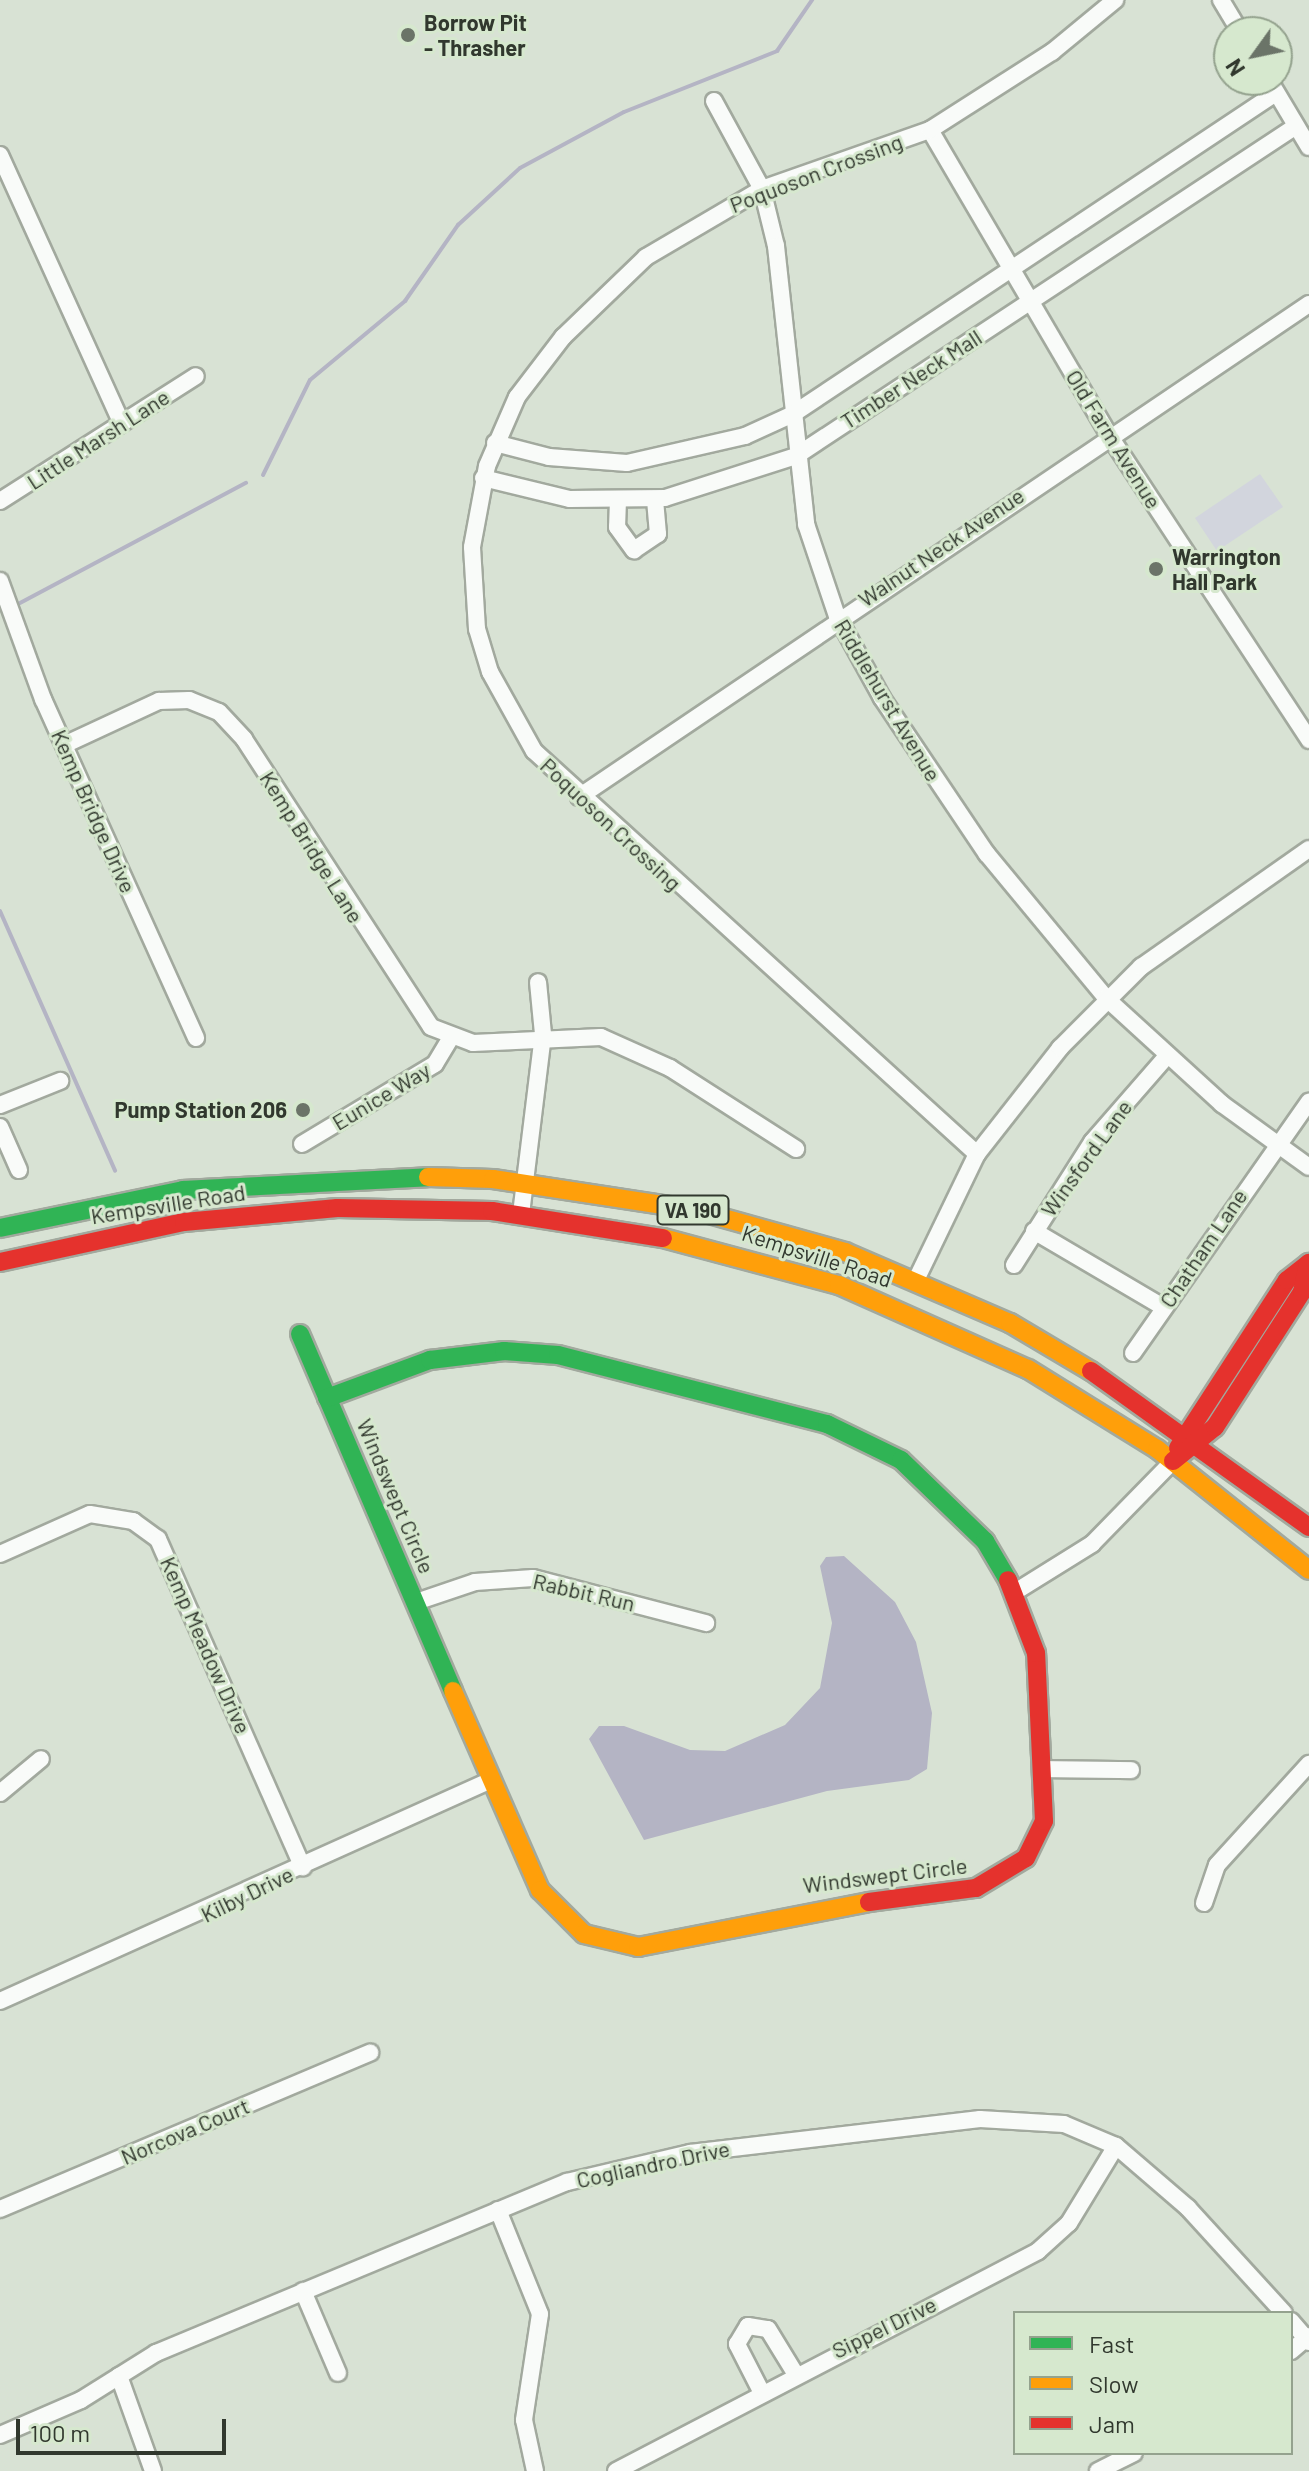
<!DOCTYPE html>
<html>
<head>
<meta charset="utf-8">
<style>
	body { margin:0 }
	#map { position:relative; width:1309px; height:2471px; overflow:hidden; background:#d8e2d4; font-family:Barlow,sans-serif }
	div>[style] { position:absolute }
	.green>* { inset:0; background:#d2d5dd }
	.water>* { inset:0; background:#b4b4c4 }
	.stream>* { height:4px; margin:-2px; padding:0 2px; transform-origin:2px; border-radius:2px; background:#b4b4c4 }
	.roads { filter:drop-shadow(2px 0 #a2a99e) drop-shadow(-2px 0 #a2a99e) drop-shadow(0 2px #a2a99e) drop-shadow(0 -2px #a2a99e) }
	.street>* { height:16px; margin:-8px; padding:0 8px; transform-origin:8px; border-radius:8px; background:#f9fbf9 }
	.fast>* { height:18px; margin:-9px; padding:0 9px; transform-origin:9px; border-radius:9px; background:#30b455 }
	.slow>* { height:18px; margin:-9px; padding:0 9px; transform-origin:9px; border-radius:9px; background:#ff9f0a }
	.jam>* { height:18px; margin:-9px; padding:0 9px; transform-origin:9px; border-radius:9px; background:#e5322d }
	.dots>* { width:22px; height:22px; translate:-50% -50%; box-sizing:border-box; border:4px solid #d6e8ce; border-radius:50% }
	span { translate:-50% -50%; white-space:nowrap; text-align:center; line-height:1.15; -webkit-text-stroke:6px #d6e8ce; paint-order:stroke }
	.shield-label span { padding:2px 6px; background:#d6e8ce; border:2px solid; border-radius:6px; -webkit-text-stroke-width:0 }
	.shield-label { font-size:20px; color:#31382e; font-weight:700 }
	.poi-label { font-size:22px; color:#31382e; font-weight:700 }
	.left { translate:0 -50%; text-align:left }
	.right { translate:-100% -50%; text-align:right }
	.street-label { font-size:22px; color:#31382e }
	.legend { position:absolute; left:1013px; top:2311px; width:280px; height:144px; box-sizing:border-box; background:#d6e8ce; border:2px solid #94a28e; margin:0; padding:10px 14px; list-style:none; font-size:24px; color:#31382e }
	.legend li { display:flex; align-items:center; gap:16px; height:40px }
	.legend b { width:40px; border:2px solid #94a28e }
	.north { position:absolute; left:1213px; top:16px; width:80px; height:80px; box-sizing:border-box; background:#d6e8ce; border:2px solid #94a28e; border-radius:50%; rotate:237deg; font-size:22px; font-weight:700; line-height:32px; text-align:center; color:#31382e }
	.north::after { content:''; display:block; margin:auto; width:28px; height:36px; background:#6b7468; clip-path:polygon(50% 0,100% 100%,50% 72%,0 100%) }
	.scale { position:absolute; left:16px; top:2419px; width:210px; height:36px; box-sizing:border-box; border:4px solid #31382e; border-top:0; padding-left:10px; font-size:24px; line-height:28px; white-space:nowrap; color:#31382e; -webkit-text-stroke:6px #d6e8ce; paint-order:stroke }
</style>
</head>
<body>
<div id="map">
	<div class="green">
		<i style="clip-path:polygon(1260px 474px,1283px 507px,1217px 551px,1195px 518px)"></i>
	</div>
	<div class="water">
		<i style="clip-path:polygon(844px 1556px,895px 1602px,916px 1642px,932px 1713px,927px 1769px,909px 1780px,827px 1791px,644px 1840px,589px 1739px,599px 1726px,624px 1726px,690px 1750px,725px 1751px,785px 1725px,820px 1688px,832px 1623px,820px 1566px,826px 1557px)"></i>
	</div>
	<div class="stream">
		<i style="left:263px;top:475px;width:106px;rotate:-63.7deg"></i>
		<i style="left:310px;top:380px;width:124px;rotate:-39.7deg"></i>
		<i style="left:405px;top:301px;width:93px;rotate:-55.1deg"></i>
		<i style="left:458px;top:225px;width:84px;rotate:-42.6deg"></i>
		<i style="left:520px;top:168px;width:118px;rotate:-28.3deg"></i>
		<i style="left:624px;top:112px;width:165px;rotate:-21.7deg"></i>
		<i style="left:777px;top:51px;width:62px;rotate:-55.5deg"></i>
		<i style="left:20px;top:603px;width:256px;rotate:-28deg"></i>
		<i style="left:0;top:911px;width:284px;rotate:66.1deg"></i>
	</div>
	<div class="roads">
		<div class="street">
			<i style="left:1221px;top:0;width:37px;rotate:59deg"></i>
			<i style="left:1269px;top:80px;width:78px;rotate:59.2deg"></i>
			<i style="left:714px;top:101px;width:100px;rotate:61.4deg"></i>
			<i style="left:762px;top:189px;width:59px;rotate:76.2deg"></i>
			<i style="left:776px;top:246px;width:280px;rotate:83.8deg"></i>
			<i style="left:806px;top:524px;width:97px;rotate:71.4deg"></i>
			<i style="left:837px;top:616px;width:94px;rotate:61.2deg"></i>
			<i style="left:882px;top:698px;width:188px;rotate:56.1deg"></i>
			<i style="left:987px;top:854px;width:187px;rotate:50.4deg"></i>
			<i style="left:1106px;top:998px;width:157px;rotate:42.4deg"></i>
			<i style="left:1222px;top:1104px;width:107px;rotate:35.9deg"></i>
			<i style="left:930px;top:130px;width:354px;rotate:59.6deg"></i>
			<i style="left:1109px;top:435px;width:365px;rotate:56.7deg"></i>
			<i style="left:0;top:155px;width:295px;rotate:65.6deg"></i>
			<i style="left:495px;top:443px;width:56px;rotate:14.5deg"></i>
			<i style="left:549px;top:457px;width:78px;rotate:4.4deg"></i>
			<i style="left:627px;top:463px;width:121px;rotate:-12.9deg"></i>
			<i style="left:745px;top:436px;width:53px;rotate:-24.6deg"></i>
			<i style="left:793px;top:414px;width:580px;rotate:-33.61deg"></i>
			<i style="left:483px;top:478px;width:89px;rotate:13.6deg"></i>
			<i style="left:570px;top:499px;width:95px;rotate:-0.6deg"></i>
			<i style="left:665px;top:498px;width:138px;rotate:-17.8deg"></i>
			<i style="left:796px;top:456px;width:599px;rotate:-33.42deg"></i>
			<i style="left:618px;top:500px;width:27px;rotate:92deg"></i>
			<i style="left:617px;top:527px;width:29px;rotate:54deg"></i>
			<i style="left:634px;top:550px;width:29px;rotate:-34deg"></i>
			<i style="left:658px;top:534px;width:35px;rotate:-95deg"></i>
			<i style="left:0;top:501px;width:232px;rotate:-32.5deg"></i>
			<i style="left:0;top:581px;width:126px;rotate:70deg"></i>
			<i style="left:43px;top:699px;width:372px;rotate:65.7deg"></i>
			<i style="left:64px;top:745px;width:105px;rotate:-24.9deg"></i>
			<i style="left:159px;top:701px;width:30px;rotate:-2deg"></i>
			<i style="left:189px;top:700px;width:32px;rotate:22deg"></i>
			<i style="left:219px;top:712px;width:37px;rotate:47deg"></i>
			<i style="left:244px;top:739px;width:343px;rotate:57deg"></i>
			<i style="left:431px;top:1027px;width:45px;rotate:20.9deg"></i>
			<i style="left:473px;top:1043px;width:128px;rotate:-2.7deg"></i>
			<i style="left:601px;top:1037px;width:76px;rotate:24.2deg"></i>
			<i style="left:670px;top:1068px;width:150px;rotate:32.7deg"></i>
			<i style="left:579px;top:797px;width:881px;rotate:-34.03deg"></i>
			<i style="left:0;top:1105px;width:65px;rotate:-21.8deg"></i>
			<i style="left:0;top:1127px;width:47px;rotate:66.2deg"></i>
			<i style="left:302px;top:1144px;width:155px;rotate:-31deg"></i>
			<i style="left:435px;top:1064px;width:29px;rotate:-59deg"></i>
			<i style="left:977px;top:1154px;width:599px;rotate:-137.71deg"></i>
			<i style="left:534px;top:751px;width:90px;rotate:-119.1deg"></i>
			<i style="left:490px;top:672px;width:45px;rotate:-106.8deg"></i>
			<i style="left:477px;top:629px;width:82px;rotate:-93.5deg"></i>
			<i style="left:472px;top:547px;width:82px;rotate:-79.5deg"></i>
			<i style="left:487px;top:466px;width:75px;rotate:-66.5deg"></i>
			<i style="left:517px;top:397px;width:76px;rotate:-52.5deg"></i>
			<i style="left:563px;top:337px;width:115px;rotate:-43.9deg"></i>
			<i style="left:646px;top:257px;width:134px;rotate:-30.4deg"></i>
			<i style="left:762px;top:189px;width:178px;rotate:-19.4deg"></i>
			<i style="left:930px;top:130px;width:145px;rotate:-32.6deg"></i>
			<i style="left:1052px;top:52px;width:82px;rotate:-39.5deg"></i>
			<i style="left:521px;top:1214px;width:181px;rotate:-83deg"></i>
			<i style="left:543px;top:1034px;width:52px;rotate:-95.5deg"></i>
			<i style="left:1034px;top:1231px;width:150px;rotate:30.5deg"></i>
			<i style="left:1014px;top:1265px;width:146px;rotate:-57.6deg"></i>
			<i style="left:1092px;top:1142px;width:114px;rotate:-48.9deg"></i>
			<i style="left:916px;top:1280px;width:140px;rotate:-64.2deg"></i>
			<i style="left:977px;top:1154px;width:135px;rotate:-51.9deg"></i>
			<i style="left:1060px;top:1048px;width:115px;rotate:-45deg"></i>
			<i style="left:1141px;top:967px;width:205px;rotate:-35.1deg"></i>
			<i style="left:1133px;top:1353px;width:307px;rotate:-55deg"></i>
			<i style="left:0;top:1554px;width:98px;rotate:-24deg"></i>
			<i style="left:90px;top:1514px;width:44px;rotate:9.2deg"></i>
			<i style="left:133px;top:1521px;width:31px;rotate:36deg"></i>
			<i style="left:158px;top:1539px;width:359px;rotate:66.2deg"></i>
			<i style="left:1015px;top:1592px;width:91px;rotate:-31.9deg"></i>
			<i style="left:1092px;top:1544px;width:116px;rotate:-45.7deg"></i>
			<i style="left:416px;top:1602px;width:62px;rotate:-18.7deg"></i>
			<i style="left:475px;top:1582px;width:58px;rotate:-3.9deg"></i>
			<i style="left:533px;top:1578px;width:179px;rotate:14.6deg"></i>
			<i style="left:1045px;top:1769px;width:86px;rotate:0.7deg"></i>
			<i style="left:0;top:1793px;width:53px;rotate:-39.7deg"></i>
			<i style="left:1204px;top:1903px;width:40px;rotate:-71.1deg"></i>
			<i style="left:1217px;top:1865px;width:137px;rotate:-47.7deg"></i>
			<i style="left:0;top:2001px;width:538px;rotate:-24.23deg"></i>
			<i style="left:0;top:2209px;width:402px;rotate:-22.9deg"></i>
			<i style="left:498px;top:2210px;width:112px;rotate:68deg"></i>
			<i style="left:540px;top:2314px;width:107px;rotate:98.6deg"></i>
			<i style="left:524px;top:2420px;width:52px;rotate:77.8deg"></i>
			<i style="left:303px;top:2291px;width:89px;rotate:66.9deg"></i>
			<i style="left:1291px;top:2321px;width:28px;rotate:49deg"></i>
			<i style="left:1291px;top:2351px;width:23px;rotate:-40deg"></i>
			<i style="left:119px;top:2376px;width:101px;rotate:70.3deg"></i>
			<i style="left:761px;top:2391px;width:53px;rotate:-117.1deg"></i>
			<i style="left:737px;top:2344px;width:21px;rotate:-59deg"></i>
			<i style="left:748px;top:2326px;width:20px;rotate:9deg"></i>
			<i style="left:768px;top:2329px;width:52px;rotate:58.5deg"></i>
			<i style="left:0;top:2435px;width:88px;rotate:-23.4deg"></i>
			<i style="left:81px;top:2400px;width:89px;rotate:-32.1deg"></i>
			<i style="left:156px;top:2353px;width:445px;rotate:-22.6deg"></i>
			<i style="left:567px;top:2182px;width:126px;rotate:-13.3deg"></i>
			<i style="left:690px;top:2153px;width:292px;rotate:-6.7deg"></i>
			<i style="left:980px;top:2119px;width:84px;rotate:3.4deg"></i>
			<i style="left:1064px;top:2124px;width:56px;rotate:22.9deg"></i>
			<i style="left:1116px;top:2146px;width:95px;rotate:40.7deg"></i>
			<i style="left:1188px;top:2208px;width:142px;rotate:47.6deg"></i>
			<i style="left:616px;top:2471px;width:476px;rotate:-27.5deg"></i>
			<i style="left:1038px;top:2251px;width:42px;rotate:-42.1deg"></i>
			<i style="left:1069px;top:2223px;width:90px;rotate:-58.6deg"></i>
			<i style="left:1098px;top:2471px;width:40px;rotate:-26.6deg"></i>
		</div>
		<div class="fast">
			<i style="left:0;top:1228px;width:187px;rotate:-11.7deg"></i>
			<i style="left:183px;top:1190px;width:245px;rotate:-3deg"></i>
			<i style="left:300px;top:1334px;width:388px;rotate:66.8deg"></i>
			<i style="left:327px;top:1398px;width:110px;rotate:-20.3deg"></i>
			<i style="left:430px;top:1360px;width:75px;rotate:-6.9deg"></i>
			<i style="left:504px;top:1351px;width:54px;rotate:4.2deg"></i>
			<i style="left:558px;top:1355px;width:278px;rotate:14.4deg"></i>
			<i style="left:827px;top:1424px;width:82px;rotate:25.9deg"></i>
			<i style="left:901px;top:1460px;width:117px;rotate:44deg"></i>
			<i style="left:985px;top:1541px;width:45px;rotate:59.5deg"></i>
		</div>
		<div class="slow">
			<i style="left:428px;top:1177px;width:65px;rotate:1.8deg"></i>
			<i style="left:493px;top:1179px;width:204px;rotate:8.7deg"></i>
			<i style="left:695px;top:1210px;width:156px;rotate:15.6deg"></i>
			<i style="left:845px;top:1252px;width:180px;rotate:23.3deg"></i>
			<i style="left:1010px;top:1323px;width:94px;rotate:30.7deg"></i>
			<i style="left:663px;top:1238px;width:182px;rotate:15deg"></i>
			<i style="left:839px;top:1285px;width:207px;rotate:24deg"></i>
			<i style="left:1028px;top:1369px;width:152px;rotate:31.8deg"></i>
			<i style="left:1157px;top:1449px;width:194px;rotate:38.5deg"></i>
			<i style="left:453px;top:1691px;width:217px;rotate:66.4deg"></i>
			<i style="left:540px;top:1890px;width:62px;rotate:45deg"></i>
			<i style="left:584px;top:1934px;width:56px;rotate:13.5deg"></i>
			<i style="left:638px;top:1947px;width:235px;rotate:-11deg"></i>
		</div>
		<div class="jam">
			<i style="left:0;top:1262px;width:188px;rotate:-12.3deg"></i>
			<i style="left:184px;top:1222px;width:154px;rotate:-5.2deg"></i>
			<i style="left:337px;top:1208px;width:155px;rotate:1.1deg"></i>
			<i style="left:492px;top:1211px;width:173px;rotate:9deg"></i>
			<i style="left:1091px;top:1371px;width:268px;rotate:35.6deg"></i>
			<i style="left:1178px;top:1448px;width:200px;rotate:-57deg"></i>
			<i style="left:1287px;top:1280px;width:28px;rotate:-38deg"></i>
			<i style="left:1173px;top:1461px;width:54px;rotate:-39deg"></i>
			<i style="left:1215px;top:1427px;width:161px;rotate:-57.2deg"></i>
			<i style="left:1302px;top:1292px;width:29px;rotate:-78deg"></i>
			<i style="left:869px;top:1902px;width:108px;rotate:-7.5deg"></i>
			<i style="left:976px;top:1888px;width:58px;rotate:-31deg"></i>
			<i style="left:1026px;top:1858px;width:41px;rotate:-64.1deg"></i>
			<i style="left:1044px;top:1821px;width:168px;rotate:-92.7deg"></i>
			<i style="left:1036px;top:1653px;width:78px;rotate:-111deg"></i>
		</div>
	</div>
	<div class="dots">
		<i style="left:408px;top:35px;background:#6b7468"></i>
		<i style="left:1156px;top:569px;background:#6b7468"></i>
		<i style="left:303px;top:1110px;background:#6b7468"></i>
	</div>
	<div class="shield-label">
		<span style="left:693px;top:1210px">VA 190</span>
	</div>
	<div class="poi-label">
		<span class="left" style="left:424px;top:35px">Borrow Pit<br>- Thrasher</span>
		<span class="left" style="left:1172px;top:569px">Warrington<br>Hall Park</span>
		<span class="right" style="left:287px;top:1110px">Pump Station 206</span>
	</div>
	<div class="street-label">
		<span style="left:816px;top:173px;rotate:-21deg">Poquoson Crossing</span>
		<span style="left:911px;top:379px;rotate:-33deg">Timber Neck Mall</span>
		<span style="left:98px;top:439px;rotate:-33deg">Little Marsh Lane</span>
		<span style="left:1114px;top:439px;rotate:58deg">Old Farm Avenue</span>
		<span style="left:941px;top:547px;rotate:-34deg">Walnut Neck Avenue</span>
		<span style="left:888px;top:700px;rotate:59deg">Riddlehurst Avenue</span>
		<span style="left:94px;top:811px;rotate:66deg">Kemp Bridge Drive</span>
		<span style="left:611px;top:824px;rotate:43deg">Poquoson Crossing</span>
		<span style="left:312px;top:847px;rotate:58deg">Kemp Bridge Lane</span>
		<span style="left:381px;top:1096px;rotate:-31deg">Eunice Way</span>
		<span style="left:1086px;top:1158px;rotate:-54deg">Winsford Lane</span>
		<span style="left:168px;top:1204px;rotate:-9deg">Kempsville Road</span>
		<span style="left:1203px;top:1248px;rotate:-56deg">Chatham Lane</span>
		<span style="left:817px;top:1256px;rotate:18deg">Kempsville Road</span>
		<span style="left:396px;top:1496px;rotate:67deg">Windswept Circle</span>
		<span style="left:584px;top:1592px;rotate:13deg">Rabbit Run</span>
		<span style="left:206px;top:1645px;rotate:66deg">Kemp Meadow Drive</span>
		<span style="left:885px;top:1875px;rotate:-7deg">Windswept Circle</span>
		<span style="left:247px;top:1894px;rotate:-26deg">Kilby Drive</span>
		<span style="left:185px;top:2131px;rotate:-23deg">Norcova Court</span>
		<span style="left:653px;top:2164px;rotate:-12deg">Cogliandro Drive</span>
		<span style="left:884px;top:2327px;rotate:-26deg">Sippel Drive</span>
	</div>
	<ul class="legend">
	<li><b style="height:10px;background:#30b455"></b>Fast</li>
	<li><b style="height:10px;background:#ff9f0a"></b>Slow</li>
	<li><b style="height:10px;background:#e5322d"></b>Jam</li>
	</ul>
	<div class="north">N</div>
	<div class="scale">100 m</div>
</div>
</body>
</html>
